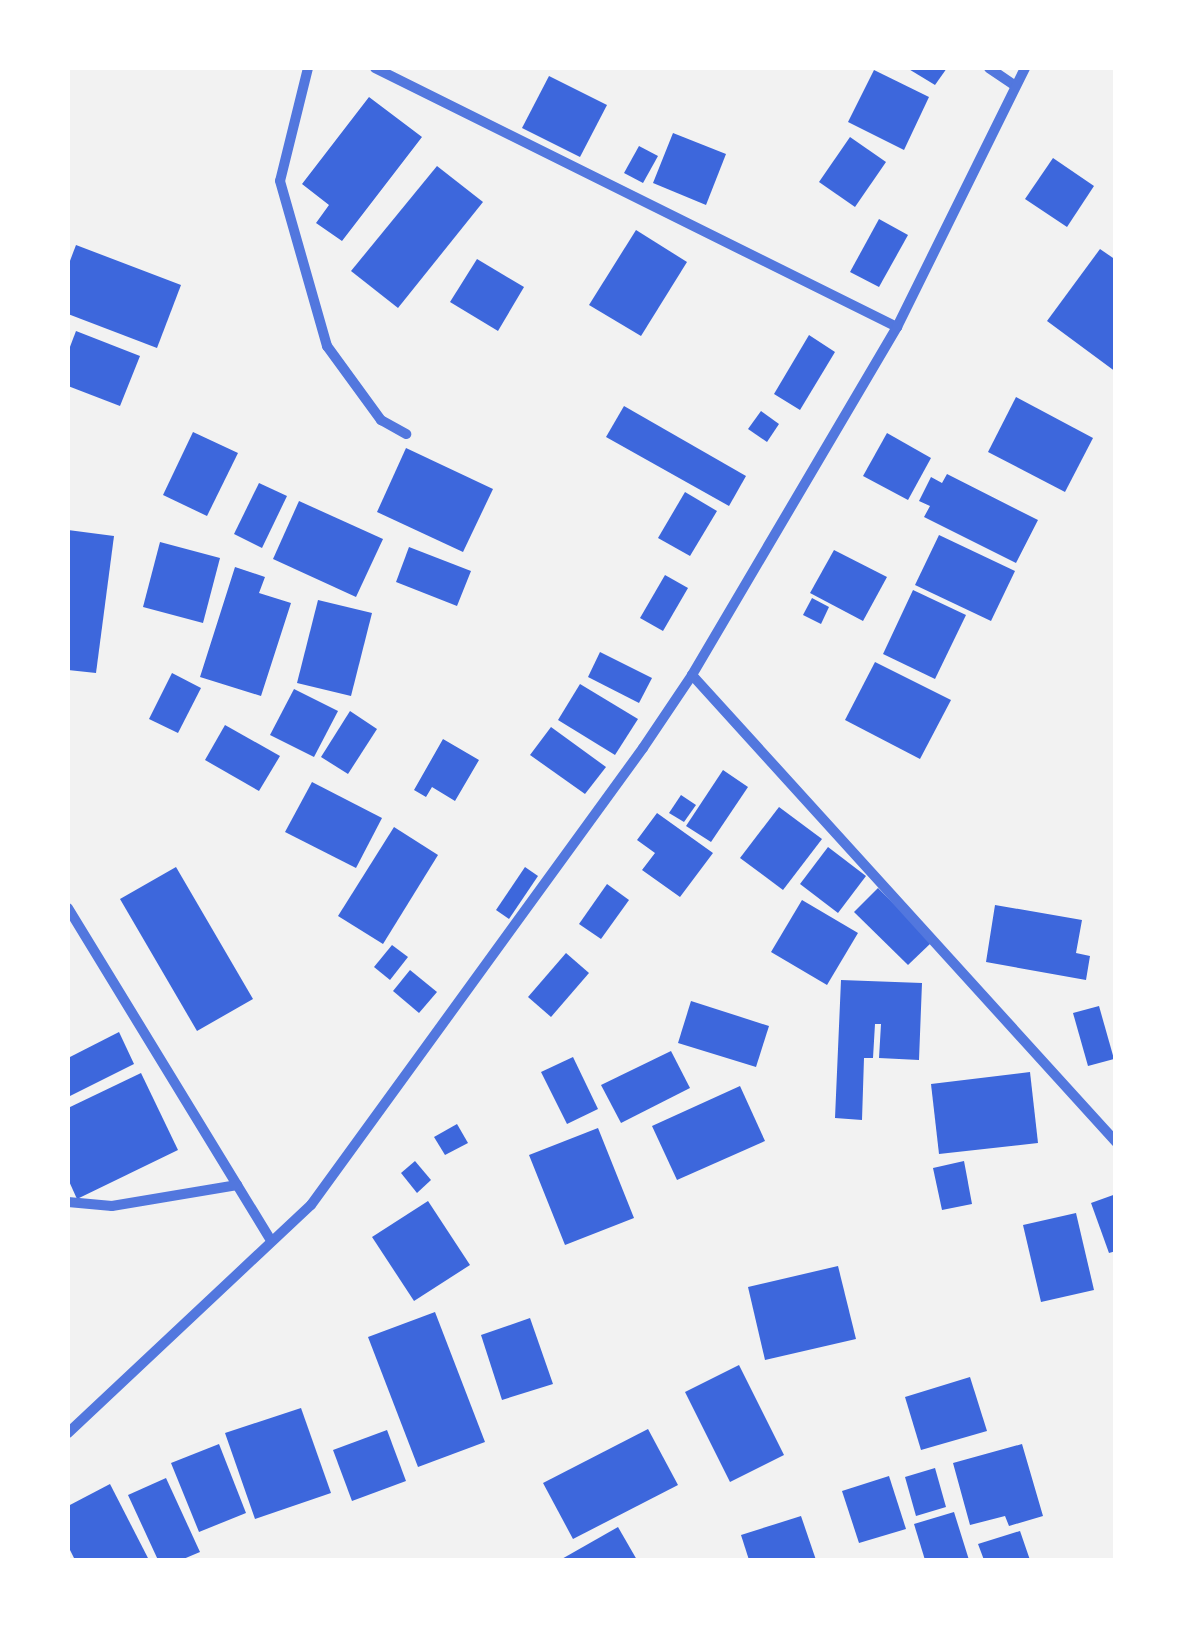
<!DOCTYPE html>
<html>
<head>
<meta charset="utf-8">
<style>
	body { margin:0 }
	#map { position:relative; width:1183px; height:1628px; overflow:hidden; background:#f2f2f2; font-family:"Zilla Slab",serif }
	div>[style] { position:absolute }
	.building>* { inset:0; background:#3d67dc }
	.minor>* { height:10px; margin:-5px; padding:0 5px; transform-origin:5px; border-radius:5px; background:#5277de }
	span { translate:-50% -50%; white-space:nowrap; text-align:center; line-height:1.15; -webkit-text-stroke:10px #fff; paint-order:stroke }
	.frame { position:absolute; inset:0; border:70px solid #fff; pointer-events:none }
</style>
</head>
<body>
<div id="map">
	<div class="building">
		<i style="clip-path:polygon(907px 68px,947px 68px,935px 85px)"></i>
		<i style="clip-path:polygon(874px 70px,929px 97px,904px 150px,848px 122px)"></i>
		<i style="clip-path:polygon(549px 76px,607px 105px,580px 157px,522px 128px)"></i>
		<i style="clip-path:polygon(369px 97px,422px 137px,342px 241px,316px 223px,329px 205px,302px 184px)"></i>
		<i style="clip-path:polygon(673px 133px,726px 154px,706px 205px,653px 183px)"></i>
		<i style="clip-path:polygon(850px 137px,886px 162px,855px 207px,819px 182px)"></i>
		<i style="clip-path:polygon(639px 146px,658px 156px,643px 183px,624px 173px)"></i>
		<i style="clip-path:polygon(1053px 158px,1094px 186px,1067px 227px,1025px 199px)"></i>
		<i style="clip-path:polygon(437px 166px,483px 202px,398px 308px,351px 271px)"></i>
		<i style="clip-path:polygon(879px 219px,908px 235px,879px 287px,850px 272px)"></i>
		<i style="clip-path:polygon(636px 230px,687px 262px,641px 336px,589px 305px)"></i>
		<i style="clip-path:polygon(76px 245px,181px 285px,157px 348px,68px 314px,68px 266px)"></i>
		<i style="clip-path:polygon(1100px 249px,1116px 260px,1116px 372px,1047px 321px)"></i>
		<i style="clip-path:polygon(477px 259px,524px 287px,498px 331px,450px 302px)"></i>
		<i style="clip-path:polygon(76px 331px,140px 356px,120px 406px,68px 386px,68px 352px)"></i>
		<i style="clip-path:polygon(809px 335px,835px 352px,800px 410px,774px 394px)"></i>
		<i style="clip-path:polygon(1016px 397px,1093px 438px,1065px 492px,988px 452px)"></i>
		<i style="clip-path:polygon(624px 406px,746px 476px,729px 506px,606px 437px)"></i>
		<i style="clip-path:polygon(761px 411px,779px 424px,767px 442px,748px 429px)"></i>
		<i style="clip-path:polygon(193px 432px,238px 453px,207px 516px,163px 495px)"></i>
		<i style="clip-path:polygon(887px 433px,931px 458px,908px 500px,863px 476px)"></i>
		<i style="clip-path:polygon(406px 448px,493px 489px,463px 552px,377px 512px)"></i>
		<i style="clip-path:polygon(947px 474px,1038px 520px,1016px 563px,924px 517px,930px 506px,919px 501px,931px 477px,942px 483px)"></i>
		<i style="clip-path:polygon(259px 483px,287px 496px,262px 548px,234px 534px)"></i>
		<i style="clip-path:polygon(685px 492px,717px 511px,690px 556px,658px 538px)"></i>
		<i style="clip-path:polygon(299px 501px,383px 539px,356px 597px,273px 559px)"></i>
		<i style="clip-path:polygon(68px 530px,114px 536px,96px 673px,68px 670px)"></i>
		<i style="clip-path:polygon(939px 535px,1015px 571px,991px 621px,915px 585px)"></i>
		<i style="clip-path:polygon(160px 542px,220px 558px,203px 623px,143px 607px)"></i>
		<i style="clip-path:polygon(409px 547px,471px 571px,457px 606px,396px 582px)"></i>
		<i style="clip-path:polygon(834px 550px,887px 577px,863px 621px,810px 593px)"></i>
		<i style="clip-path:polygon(235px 567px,265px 577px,259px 593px,291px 603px,261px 696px,200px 677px)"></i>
		<i style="clip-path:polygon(665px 575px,688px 588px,663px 631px,640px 618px)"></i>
		<i style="clip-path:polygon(913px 590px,966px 615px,935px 679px,883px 654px)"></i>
		<i style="clip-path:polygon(812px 598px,829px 607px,821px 624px,803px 615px)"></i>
		<i style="clip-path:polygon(318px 600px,372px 613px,351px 696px,297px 683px)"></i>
		<i style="clip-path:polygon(600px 652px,652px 678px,639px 703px,588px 677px)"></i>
		<i style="clip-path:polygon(875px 662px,951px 700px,920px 759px,845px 720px)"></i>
		<i style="clip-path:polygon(172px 673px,201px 688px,178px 733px,149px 719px)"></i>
		<i style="clip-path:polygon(580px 684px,638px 719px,615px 755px,558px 720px)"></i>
		<i style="clip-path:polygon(294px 689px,338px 711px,314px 757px,270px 735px)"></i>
		<i style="clip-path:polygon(350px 711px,377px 729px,348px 774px,321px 757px)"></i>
		<i style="clip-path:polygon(225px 725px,280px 756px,259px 791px,205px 760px)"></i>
		<i style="clip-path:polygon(551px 727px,606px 767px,585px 794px,530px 755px)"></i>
		<i style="clip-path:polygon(443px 739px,479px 760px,455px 801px,432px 787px,426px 797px,414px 790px)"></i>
		<i style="clip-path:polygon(723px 770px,748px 787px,711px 842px,686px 826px)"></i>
		<i style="clip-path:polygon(312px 782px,382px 818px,356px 868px,285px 832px)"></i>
		<i style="clip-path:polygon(681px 795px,696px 805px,684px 822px,669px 813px)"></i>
		<i style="clip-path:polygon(779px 807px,822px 839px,783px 890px,740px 858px)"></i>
		<i style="clip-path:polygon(657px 813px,713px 853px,680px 897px,642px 870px,655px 853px,637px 840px)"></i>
		<i style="clip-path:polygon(394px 827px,438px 855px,383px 944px,338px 916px)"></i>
		<i style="clip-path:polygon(828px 847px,866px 876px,838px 913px,800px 884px)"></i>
		<i style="clip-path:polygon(176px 867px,253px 999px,197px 1031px,120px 899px)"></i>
		<i style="clip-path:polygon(525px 867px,538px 876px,509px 919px,496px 910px)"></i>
		<i style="clip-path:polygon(607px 884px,629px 900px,601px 939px,579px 924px)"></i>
		<i style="clip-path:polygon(878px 888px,932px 942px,908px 965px,854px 912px)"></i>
		<i style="clip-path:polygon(802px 900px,858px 933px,827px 985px,771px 952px)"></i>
		<i style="clip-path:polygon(995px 905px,1082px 920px,1076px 953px,1090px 956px,1086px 980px,986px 962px)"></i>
		<i style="clip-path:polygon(392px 945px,408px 957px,390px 980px,374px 967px)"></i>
		<i style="clip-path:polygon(566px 953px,589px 973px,551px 1017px,528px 997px)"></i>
		<i style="clip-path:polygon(410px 970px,437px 992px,419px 1013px,393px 991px)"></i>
		<i style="clip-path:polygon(841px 980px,922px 983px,919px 1060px,879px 1058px,881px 1024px,875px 1024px,873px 1058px,864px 1058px,862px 1120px,835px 1118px)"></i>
		<i style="clip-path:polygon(691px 1001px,769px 1026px,756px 1067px,678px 1043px)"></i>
		<i style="clip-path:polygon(1099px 1006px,1114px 1059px,1088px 1066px,1073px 1013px)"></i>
		<i style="clip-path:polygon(119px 1032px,134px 1064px,68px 1097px,68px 1058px)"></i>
		<i style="clip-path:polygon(671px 1051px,690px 1088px,621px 1123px,601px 1085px)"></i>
		<i style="clip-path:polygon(573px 1057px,598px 1109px,567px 1124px,541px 1072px)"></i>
		<i style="clip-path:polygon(1030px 1072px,1038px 1143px,939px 1154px,931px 1084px)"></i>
		<i style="clip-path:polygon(141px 1073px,178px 1150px,77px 1199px,68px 1179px,68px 1108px)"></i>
		<i style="clip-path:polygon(740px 1086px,765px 1141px,677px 1180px,652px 1126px)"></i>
		<i style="clip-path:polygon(457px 1124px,468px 1143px,445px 1155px,434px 1137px)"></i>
		<i style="clip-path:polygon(598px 1128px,634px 1218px,565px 1245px,529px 1155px)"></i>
		<i style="clip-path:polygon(415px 1161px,431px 1180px,417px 1193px,401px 1173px)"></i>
		<i style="clip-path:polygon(964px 1161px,972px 1204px,942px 1210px,933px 1168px)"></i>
		<i style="clip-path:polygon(1116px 1194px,1116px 1251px,1109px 1253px,1091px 1203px)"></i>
		<i style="clip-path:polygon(428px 1201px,470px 1265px,414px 1301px,372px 1237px)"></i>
		<i style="clip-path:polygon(1076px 1213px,1094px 1290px,1041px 1302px,1023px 1225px)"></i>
		<i style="clip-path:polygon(838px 1266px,856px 1339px,765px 1360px,748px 1287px)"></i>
		<i style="clip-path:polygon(435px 1312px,485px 1442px,418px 1467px,368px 1337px)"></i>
		<i style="clip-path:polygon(530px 1318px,553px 1384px,502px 1400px,481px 1335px)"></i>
		<i style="clip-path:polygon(739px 1365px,784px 1455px,730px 1482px,685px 1392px)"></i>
		<i style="clip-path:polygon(970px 1377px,987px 1431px,921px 1450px,905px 1397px)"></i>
		<i style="clip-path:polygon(301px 1408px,331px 1493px,255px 1519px,225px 1433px)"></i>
		<i style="clip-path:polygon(648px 1429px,678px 1485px,573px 1539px,543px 1483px)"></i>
		<i style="clip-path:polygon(387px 1430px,406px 1481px,352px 1501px,333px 1450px)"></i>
		<i style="clip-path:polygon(219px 1444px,246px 1513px,199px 1532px,171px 1463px)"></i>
		<i style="clip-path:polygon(1022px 1444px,1043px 1516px,1009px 1526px,1005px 1516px,970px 1525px,953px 1463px)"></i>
		<i style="clip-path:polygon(935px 1468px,946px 1507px,916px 1516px,905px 1477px)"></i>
		<i style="clip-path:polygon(889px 1476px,906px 1529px,859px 1543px,842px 1491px)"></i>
		<i style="clip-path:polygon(166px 1478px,200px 1552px,181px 1560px,158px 1560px,128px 1495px)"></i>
		<i style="clip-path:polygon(110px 1484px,149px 1560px,75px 1560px,68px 1546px,68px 1506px)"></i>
		<i style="clip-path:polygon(954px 1512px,969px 1560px,925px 1560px,914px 1524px)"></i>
		<i style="clip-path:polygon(801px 1516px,816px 1560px,749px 1560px,741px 1535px)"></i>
		<i style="clip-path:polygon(618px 1527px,637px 1560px,560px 1560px)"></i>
		<i style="clip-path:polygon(1020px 1531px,1030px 1560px,984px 1560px,978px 1544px)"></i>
	</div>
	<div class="minor">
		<i style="left:308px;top:68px;width:116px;rotate:103.9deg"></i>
		<i style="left:280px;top:181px;width:172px;rotate:74.1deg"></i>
		<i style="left:327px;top:346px;width:92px;rotate:53.9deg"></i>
		<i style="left:381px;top:420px;width:29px;rotate:29deg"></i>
		<i style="left:375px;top:68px;width:583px;rotate:26.39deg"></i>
		<i style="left:989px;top:68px;width:30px;rotate:34deg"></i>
		<i style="left:692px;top:675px;width:631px;rotate:47.76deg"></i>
		<i style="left:68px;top:908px;width:388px;rotate:58.6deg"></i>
		<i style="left:68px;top:1202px;width:44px;rotate:5.2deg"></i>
		<i style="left:112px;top:1206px;width:127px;rotate:-9.5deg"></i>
		<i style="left:68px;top:1433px;width:333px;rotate:-43.2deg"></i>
		<i style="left:311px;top:1205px;width:565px;rotate:-54deg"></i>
		<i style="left:643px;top:748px;width:88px;rotate:-56.1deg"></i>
		<i style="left:692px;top:675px;width:404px;rotate:-59.5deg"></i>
		<i style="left:897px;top:327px;width:289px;rotate:-63.7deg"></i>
	</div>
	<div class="frame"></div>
</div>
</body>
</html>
